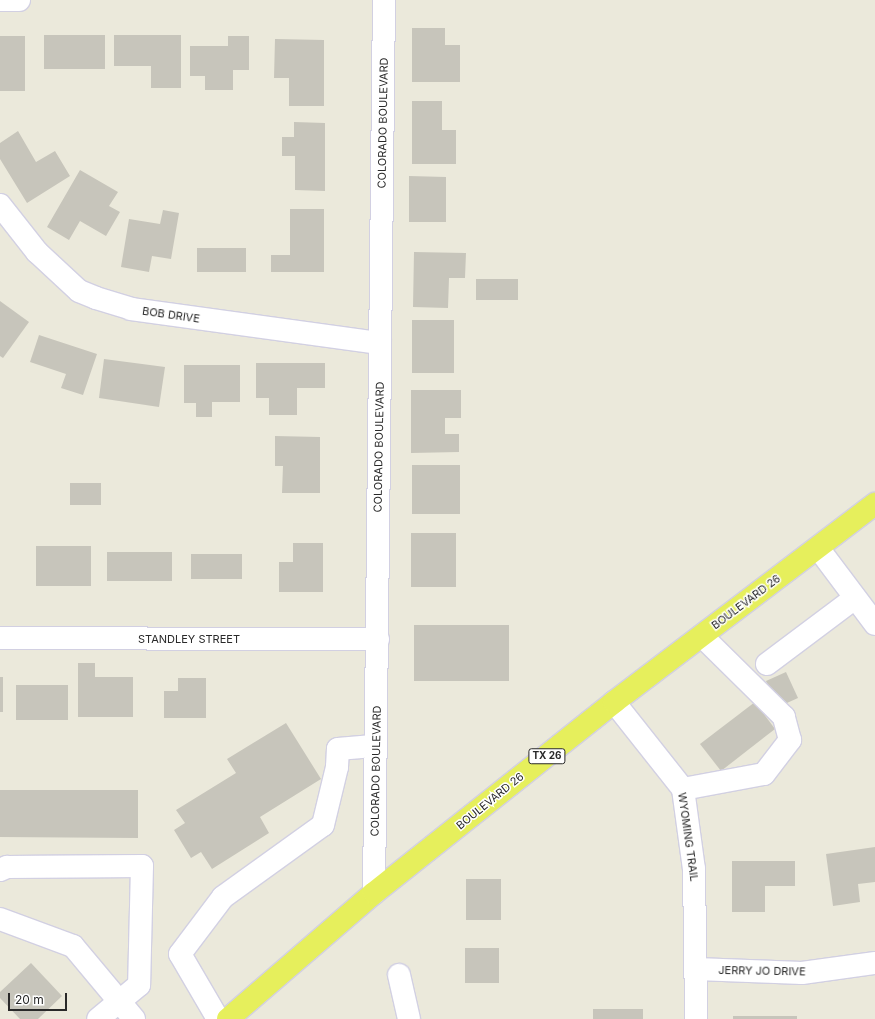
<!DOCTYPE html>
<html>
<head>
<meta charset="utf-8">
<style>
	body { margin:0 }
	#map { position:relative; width:875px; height:1019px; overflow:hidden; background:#ebe9db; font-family:Inter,sans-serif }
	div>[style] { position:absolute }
	.building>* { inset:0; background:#c7c5bb }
	.roads { filter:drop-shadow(1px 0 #d2d0e2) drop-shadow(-1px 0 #d2d0e2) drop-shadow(0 1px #d2d0e2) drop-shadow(0 -1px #d2d0e2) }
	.minor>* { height:22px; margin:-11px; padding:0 11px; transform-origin:11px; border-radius:11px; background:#fff }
	.major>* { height:22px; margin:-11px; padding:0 11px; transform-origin:11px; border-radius:11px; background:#e6ef5c }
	span { translate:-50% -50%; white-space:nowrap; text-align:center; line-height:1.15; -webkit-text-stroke:3px #fff; paint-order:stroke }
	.shield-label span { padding:1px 3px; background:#fff; border:1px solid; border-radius:3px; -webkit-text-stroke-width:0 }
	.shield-label { font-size:10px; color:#292929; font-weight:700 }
	.street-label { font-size:11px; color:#292929 }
	.scale { position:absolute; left:8px; top:993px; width:59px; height:18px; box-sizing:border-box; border:2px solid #292929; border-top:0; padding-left:5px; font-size:12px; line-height:14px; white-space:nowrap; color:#292929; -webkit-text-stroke:3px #fff; paint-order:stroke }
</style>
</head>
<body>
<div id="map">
	<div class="building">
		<i style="clip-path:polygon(412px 28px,445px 28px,445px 45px,460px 45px,460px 82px,412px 82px)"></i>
		<i style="clip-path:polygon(44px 35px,105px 35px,105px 69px,44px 69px)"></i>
		<i style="clip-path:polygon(114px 35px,181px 35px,181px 88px,151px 88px,151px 66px,114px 66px)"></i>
		<i style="clip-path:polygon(0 36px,25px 36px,25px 91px,0 91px)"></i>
		<i style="clip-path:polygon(228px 36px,249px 36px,249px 70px,233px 70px,233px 90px,205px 90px,205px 76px,190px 76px,190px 46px,228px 46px)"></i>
		<i style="clip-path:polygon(275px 39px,324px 40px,324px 106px,289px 106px,289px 78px,274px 78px)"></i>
		<i style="clip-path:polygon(412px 101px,442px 101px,442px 130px,456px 130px,456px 164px,412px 164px)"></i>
		<i style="clip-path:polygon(294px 122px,325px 123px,325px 191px,295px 190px,295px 156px,282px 156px,282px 137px,294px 137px)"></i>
		<i style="clip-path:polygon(18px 131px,36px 162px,55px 151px,70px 176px,27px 203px,0 159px,0 143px)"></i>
		<i style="clip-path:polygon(80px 170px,118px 192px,109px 206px,120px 212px,106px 236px,80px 221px,69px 240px,47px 227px)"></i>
		<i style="clip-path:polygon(409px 176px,446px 177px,446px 222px,409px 222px)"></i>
		<i style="clip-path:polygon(290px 209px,324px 209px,324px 272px,271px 272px,271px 255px,290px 255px)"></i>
		<i style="clip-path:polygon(163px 210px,179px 213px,171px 259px,152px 256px,149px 272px,121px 267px,129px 219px,160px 224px)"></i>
		<i style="clip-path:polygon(197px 248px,246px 248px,246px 272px,197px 272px)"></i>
		<i style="clip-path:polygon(414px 252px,466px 253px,465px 278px,449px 278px,448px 308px,413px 307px)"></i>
		<i style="clip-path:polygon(476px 279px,518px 279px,518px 300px,476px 300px)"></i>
		<i style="clip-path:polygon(0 301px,29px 322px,3px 358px,0 356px)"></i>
		<i style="clip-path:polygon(412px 320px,454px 320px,454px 373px,412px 373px)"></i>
		<i style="clip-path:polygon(39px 335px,97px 354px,83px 395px,61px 388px,66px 374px,30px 362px)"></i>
		<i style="clip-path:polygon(104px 359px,165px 367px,159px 407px,99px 398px)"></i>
		<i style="clip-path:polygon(256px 363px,325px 363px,325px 388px,297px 388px,297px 415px,269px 415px,269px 398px,256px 398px)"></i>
		<i style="clip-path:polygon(184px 365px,240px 365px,240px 402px,212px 402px,212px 417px,196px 417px,196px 403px,184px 403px)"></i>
		<i style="clip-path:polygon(411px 390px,461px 390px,461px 418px,445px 418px,445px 434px,459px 434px,459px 452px,411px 453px)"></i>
		<i style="clip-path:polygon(275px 436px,320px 437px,320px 493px,282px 493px,283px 466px,275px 466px)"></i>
		<i style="clip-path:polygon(412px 465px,460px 465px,460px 514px,412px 514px)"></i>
		<i style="clip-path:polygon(70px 483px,101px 483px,101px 505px,70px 505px)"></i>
		<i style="clip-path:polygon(411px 533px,456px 533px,456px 587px,411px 587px)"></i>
		<i style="clip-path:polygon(293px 543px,323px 543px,323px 592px,279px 592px,279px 562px,293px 562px)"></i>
		<i style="clip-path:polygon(36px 546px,91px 546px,91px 586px,36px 586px)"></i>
		<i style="clip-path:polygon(107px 552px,172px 552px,172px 581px,107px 581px)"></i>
		<i style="clip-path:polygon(191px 554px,242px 554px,242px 579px,191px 579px)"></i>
		<i style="clip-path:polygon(414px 625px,509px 625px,509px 681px,414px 681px)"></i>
		<i style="clip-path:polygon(78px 663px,95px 663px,95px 677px,133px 677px,133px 717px,78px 717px)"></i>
		<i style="clip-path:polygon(786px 672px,798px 698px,778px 707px,766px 681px)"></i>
		<i style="clip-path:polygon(0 677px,3px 677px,3px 712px,0 712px)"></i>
		<i style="clip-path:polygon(178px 678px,206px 678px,206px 718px,164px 718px,164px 691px,178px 691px)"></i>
		<i style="clip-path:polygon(16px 685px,68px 685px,68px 720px,16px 720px)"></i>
		<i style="clip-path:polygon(755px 702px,775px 729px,721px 771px,700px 744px)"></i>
		<i style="clip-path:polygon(286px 723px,321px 779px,260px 817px,269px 833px,212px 869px,201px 852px,191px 858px,174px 830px,185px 823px,176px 810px,236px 773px,227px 759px)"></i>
		<i style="clip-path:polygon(0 790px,138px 790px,138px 838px,0 837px)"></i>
		<i style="clip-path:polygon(875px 847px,875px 882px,858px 884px,860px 902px,833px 906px,826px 854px)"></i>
		<i style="clip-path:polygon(732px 861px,795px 861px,795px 886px,765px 886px,765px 912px,732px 912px)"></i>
		<i style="clip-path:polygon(466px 879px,501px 879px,501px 920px,466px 920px)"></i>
		<i style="clip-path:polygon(465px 948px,499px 948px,499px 983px,465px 983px)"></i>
		<i style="clip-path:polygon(31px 963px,62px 996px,38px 1019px,20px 1019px,0 998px,0 992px)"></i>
		<i style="clip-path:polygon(593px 1009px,643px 1009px,643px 1019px,593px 1019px)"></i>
		<i style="clip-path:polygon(733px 1016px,797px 1016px,797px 1019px,733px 1019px)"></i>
	</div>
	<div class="roads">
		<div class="minor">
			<i style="left:0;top:0;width:19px"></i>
			<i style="left:0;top:205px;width:60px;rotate:51.8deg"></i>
			<i style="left:37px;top:252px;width:57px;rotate:42.9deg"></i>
			<i style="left:79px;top:291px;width:18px;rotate:22deg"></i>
			<i style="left:96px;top:298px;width:37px;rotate:17deg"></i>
			<i style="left:131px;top:309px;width:251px;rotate:7.8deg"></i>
			<i style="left:818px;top:548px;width:95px;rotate:53.1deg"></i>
			<i style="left:0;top:638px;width:378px;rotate:0.2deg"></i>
			<i style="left:767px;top:664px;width:110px;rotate:-36.9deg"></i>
			<i style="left:614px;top:702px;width:111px;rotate:51.6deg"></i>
			<i style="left:683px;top:789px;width:81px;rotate:82.2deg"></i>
			<i style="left:694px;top:869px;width:150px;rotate:89.2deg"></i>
			<i style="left:683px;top:789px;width:82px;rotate:-10.5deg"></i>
			<i style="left:764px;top:774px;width:43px;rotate:-52.6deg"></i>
			<i style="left:790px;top:740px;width:24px;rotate:-105deg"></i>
			<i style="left:784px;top:717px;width:115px;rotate:-135.4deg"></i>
			<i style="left:0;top:870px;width:8px;rotate:-23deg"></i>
			<i style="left:7px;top:867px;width:135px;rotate:-0.4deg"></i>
			<i style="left:142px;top:866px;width:119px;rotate:91.4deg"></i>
			<i style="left:139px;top:985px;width:53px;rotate:140.3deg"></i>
			<i style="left:374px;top:893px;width:893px;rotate:-89.36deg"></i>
			<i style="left:0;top:919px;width:78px;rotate:20.3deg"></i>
			<i style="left:73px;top:946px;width:95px;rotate:50.1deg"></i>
			<i style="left:696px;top:969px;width:106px;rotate:2.2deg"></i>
			<i style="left:802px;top:973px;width:74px;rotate:-7.8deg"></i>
			<i style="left:399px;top:975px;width:45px;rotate:77.2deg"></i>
			<i style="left:218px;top:1019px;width:75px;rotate:-120.3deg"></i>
			<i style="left:180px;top:954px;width:71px;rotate:-53deg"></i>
			<i style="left:223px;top:897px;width:123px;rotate:-35.8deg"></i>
			<i style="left:323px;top:825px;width:60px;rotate:-76.4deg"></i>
			<i style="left:337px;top:767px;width:18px;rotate:-87deg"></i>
			<i style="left:338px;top:749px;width:38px;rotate:-5deg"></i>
		</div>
		<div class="major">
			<i style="left:228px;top:1019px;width:193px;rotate:-40.8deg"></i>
			<i style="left:374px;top:893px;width:307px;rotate:-38.5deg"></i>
			<i style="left:614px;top:702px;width:328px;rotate:-37.2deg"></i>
		</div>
	</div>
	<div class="shield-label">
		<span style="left:547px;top:756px">TX 26</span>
	</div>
	<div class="street-label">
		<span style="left:383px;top:123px;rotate:-89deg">COLORADO BOULEVARD</span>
		<span style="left:171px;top:315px;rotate:8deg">BOB DRIVE</span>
		<span style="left:379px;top:447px;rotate:-89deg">COLORADO BOULEVARD</span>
		<span style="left:746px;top:602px;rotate:-37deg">BOULEVARD 26</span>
		<span style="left:189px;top:639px">STANDLEY STREET</span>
		<span style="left:376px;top:771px;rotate:-89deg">COLORADO BOULEVARD</span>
		<span style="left:490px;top:801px;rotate:-39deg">BOULEVARD 26</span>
		<span style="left:688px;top:837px;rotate:82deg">WYOMING TRAIL</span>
		<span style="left:762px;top:971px;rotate:1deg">JERRY JO DRIVE</span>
	</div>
	<div class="scale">20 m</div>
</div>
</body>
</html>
